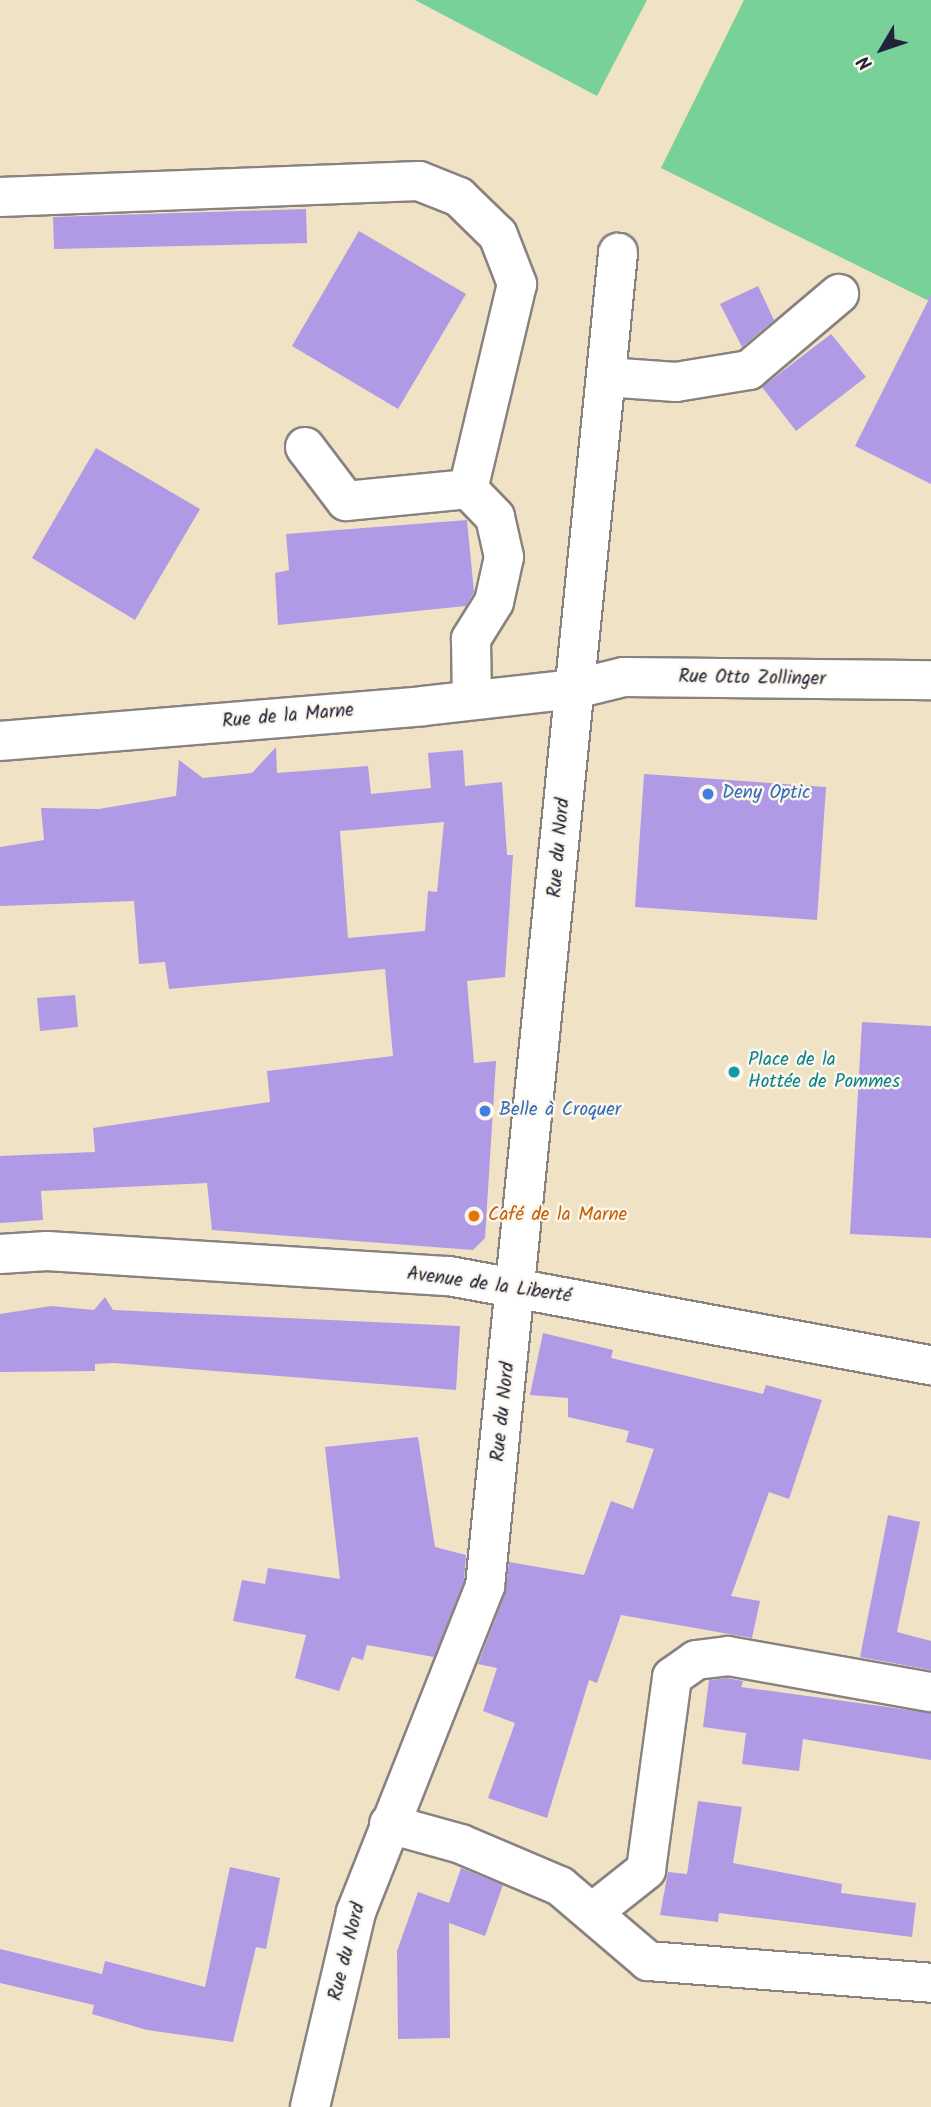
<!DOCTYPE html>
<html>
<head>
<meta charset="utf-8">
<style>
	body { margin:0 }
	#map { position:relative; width:931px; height:2107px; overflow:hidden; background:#f0e2c4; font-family:Kalam,sans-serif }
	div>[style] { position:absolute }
	.green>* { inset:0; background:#77d198 }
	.building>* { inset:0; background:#b099e5 }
	.roads { filter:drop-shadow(2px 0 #898280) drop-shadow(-2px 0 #898280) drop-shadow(0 2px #898280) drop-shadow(0 -2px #898280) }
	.minor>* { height:38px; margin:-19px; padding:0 19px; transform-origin:19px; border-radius:19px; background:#fff }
	.dots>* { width:19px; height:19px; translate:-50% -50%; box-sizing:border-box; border:4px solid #fbf7ec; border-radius:50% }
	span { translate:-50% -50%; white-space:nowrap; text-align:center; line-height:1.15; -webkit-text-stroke:5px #fbf7ec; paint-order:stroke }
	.street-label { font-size:19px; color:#22223b }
	.shop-label { font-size:19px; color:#366cbe }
	.left { translate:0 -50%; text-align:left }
	.culture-label { font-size:19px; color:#0d838f }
	.food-label { font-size:19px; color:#c56008 }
	.north { position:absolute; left:847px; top:14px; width:70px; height:70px; -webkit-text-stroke:5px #fbf7ec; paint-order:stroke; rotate:231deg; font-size:19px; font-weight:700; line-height:28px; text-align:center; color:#22223b }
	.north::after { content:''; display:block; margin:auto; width:24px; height:32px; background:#22223b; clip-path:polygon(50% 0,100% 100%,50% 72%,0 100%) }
</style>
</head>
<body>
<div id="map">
	<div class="green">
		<i style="clip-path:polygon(415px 0,647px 0,597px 96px)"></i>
		<i style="clip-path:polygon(744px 0,931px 0,931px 302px,661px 168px)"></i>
	</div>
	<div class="building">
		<i style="clip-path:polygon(306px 209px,307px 243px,54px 249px,53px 217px)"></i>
		<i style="clip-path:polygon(359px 231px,466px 294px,398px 409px,292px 346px)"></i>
		<i style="clip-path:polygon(758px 286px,774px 320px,742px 347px,720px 304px)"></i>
		<i style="clip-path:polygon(931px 295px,931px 484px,855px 446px)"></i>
		<i style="clip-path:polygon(831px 334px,866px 377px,796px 431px,762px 387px)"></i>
		<i style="clip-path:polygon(96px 448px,200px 509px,135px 620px,32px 558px)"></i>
		<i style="clip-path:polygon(467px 520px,474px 592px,466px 606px,278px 625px,275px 573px,289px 570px,286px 534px)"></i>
		<i style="clip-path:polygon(evenodd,276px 747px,277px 773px,368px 766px,371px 794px,431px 788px,428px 753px,463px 750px,465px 786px,502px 782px,507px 855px,513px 855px,505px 977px,467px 981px,474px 1063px,496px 1061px,485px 1238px,473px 1250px,212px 1230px,207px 1183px,41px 1191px,43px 1220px,0 1223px,0 1156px,95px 1152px,93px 1128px,270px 1102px,267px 1071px,393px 1056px,385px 969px,169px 989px,165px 962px,139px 964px,134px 901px,0 906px,0 847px,44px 840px,41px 808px,99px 809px,176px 796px,179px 760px,203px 778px,252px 773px,276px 747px,444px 822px,437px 892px,428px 891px,425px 931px,348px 938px,340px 831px,444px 822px)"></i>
		<i style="clip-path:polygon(644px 774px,826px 787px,817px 920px,635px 907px)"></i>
		<i style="clip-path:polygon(75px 995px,78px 1027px,40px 1031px,37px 998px)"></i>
		<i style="clip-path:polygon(862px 1022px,931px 1026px,931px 1238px,850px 1234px)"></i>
		<i style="clip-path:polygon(105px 1297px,113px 1310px,460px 1326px,456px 1390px,114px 1363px,95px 1364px,95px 1371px,0 1372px,0 1314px,51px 1306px,94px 1310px)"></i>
		<i style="clip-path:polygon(543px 1333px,613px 1350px,611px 1358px,763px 1394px,766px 1385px,822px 1400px,789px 1499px,769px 1492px,731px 1596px,760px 1601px,752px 1638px,621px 1615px,597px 1683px,589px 1680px,547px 1818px,488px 1798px,515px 1723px,483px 1711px,497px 1668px,478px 1664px,505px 1594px,509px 1562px,584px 1575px,611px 1501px,633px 1509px,654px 1449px,626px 1442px,629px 1431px,568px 1417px,568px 1398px,530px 1395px)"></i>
		<i style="clip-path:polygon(418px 1437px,435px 1547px,466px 1555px,464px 1581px,434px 1657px,367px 1645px,363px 1660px,352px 1657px,339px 1691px,295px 1678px,306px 1635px,233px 1621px,242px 1580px,265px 1584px,268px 1568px,340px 1579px,325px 1447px)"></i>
		<i style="clip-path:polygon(888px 1515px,920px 1522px,897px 1632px,931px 1641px,931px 1670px,860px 1657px)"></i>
		<i style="clip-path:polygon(727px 1678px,743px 1681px,741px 1687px,931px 1713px,931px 1760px,803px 1739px,799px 1771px,742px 1764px,746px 1733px,703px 1727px,709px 1680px)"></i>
		<i style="clip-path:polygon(698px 1801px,742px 1807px,733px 1863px,842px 1884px,841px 1893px,916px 1903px,912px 1937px,719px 1913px,718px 1922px,660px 1915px,668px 1872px,687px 1874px)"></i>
		<i style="clip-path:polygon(230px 1867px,280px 1878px,266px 1949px,256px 1947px,233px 2042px,147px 2030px,92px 2014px,94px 2005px,0 1983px,0 1949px,102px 1974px,105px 1961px,205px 1987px)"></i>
		<i style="clip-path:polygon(461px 1868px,503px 1885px,485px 1936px,449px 1923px,450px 2038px,398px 2039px,397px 1951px,418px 1892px,449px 1903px)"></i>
	</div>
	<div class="roads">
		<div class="minor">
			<i style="left:0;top:197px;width:419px;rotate:-2.2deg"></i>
			<i style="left:419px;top:181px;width:43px;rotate:21.8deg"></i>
			<i style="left:459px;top:197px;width:54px;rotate:44.3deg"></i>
			<i style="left:498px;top:235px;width:53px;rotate:68.8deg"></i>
			<i style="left:517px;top:284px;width:211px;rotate:103.4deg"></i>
			<i style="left:468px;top:489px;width:39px;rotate:46deg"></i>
			<i style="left:495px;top:517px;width:41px;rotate:77.3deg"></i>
			<i style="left:504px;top:557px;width:46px;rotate:102.5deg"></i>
			<i style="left:494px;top:602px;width:44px;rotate:121.9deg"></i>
			<i style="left:471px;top:639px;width:61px;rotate:89.1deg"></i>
			<i style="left:606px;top:377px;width:70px;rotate:4.1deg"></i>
			<i style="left:676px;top:382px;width:74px;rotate:-9.3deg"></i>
			<i style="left:749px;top:370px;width:118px;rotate:-40.2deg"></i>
			<i style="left:305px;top:447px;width:68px;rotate:52.8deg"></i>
			<i style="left:346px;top:501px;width:123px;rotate:-5.6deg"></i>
			<i style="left:0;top:741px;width:424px;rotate:-4.7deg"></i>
			<i style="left:423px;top:706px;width:153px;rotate:-6.4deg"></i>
			<i style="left:575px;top:689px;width:50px;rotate:-13.8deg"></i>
			<i style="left:624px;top:677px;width:307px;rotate:0.6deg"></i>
			<i style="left:0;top:1254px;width:47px;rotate:-3.7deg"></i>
			<i style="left:47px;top:1251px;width:403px;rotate:3.6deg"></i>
			<i style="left:449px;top:1276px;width:490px;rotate:10.5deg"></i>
			<i style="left:389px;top:1824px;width:75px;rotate:15.5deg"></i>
			<i style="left:461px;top:1844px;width:108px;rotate:23deg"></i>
			<i style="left:560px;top:1886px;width:116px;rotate:40.4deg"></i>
			<i style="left:648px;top:1961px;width:284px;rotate:4.4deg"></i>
			<i style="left:593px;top:1912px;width:68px;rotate:-38.4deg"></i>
			<i style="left:646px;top:1870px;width:195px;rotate:-82.3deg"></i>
			<i style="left:672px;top:1677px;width:29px;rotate:-35deg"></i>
			<i style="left:696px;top:1660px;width:32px;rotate:-7deg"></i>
			<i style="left:728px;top:1656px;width:206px;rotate:10.1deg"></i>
			<i style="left:310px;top:2107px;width:200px;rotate:-76.7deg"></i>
			<i style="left:356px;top:1912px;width:351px;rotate:-68.4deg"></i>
			<i style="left:485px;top:1586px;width:1340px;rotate:-84.3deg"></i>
		</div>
	</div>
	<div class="dots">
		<i style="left:708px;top:794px;background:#3f7fe0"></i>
		<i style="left:734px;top:1072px;background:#0f9aa8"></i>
		<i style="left:485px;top:1111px;background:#3f7fe0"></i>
		<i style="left:474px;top:1216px;background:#e8710a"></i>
	</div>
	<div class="street-label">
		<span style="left:752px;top:679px;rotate:1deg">Rue Otto Zollinger</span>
		<span style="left:288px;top:717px;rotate:-5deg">Rue de la Marne</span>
		<span style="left:560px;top:848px;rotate:-85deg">Rue du Nord</span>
		<span style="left:489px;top:1286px;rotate:8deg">Avenue de la Liberté</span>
		<span style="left:504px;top:1412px;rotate:-84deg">Rue du Nord</span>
		<span style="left:348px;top:1952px;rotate:-76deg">Rue du Nord</span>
	</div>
	<div class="shop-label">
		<span class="left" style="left:722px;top:794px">Deny Optic</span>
		<span class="left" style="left:499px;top:1111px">Belle à Croquer</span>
	</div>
	<div class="culture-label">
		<span class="left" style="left:748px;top:1072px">Place de la<br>Hottée de Pommes</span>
	</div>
	<div class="food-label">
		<span class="left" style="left:488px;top:1216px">Café de la Marne</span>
	</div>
	<div class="north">N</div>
</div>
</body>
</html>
